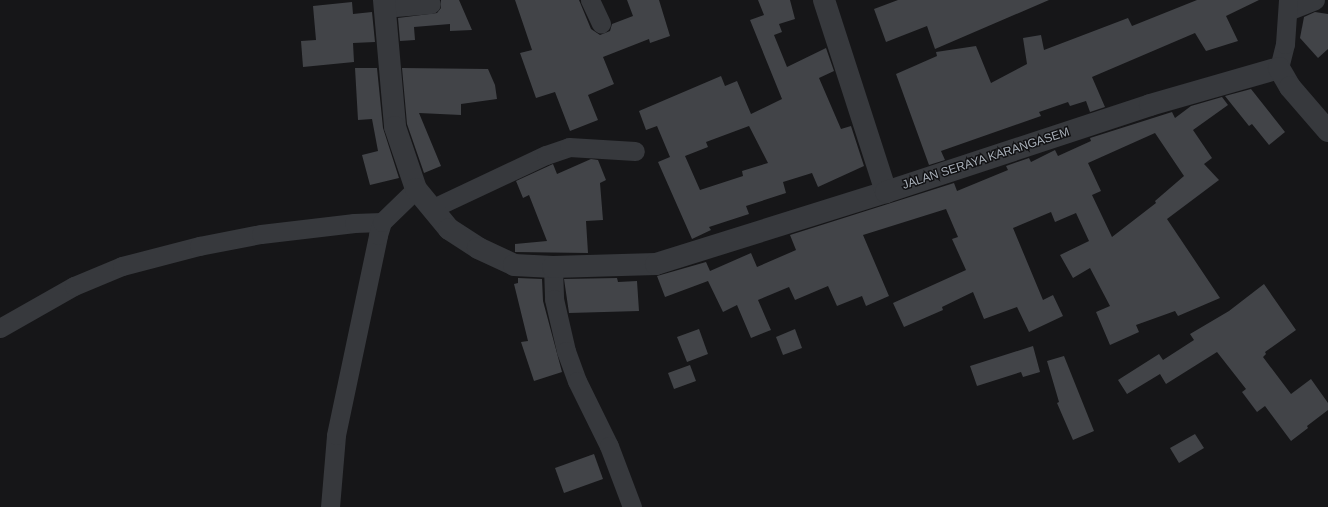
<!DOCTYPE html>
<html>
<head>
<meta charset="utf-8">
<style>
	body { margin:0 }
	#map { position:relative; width:1328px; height:507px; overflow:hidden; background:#161618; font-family:Helvetica,sans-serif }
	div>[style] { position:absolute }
	.building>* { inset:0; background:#424448 }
	.minor>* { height:19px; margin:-9.5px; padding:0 9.5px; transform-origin:9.5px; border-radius:9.5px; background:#37393d }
	.tertiary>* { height:22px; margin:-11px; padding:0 11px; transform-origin:11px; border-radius:11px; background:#37393d }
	span { translate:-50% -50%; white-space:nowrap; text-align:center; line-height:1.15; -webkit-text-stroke:3px #111113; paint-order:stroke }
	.street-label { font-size:12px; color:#a8afb8 }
</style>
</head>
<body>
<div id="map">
	<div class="building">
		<i style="clip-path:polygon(441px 0,459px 0,472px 30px,450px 31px,450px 24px,414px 27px,415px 40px,400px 41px,398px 18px,437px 13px,441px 8px)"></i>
		<i style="clip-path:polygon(515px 0,579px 0,591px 29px,600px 35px,610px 31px,612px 24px,633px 16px,627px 0,659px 0,670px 36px,650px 43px,649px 39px,603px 57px,614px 84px,588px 95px,598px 120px,570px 131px,555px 92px,536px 98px,520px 53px,532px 50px)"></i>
		<i style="clip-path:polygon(evenodd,758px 0,790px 0,795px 19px,779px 24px,782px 32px,774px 35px,787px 67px,826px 48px,834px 71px,819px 78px,841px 129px,851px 126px,864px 166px,818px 187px,812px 173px,783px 182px,786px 193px,746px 206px,749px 214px,709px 227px,711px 230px,692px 239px,658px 162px,670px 157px,657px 126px,646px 130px,639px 111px,721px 76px,725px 86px,737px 81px,751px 114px,782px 99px,750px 20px,764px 15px,758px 0,749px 126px,768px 163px,742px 171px,743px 176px,700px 190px,685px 156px,708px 147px,706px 142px,749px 126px)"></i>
		<i style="clip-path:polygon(898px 0,1049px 0,935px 49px,927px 26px,886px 42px,874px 9px)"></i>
		<i style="clip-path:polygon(1197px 0,1259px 0,1226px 16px,1238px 41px,1206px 51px,1195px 33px,1092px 77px,1105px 107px,1090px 112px,1086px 101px,1070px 106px,1068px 102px,1039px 112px,1041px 116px,941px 151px,945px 160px,929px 165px,896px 74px,937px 56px,936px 52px,976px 46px,991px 83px,1027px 64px,1023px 38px,1041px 35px,1044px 50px,1128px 18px,1132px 26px)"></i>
		<i style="clip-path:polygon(352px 2px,353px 14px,372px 12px,375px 42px,353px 43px,354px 62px,303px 67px,301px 41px,316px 40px,313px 6px)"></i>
		<i style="clip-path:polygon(1315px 12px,1328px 14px,1328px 49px,1318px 58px,1300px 38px,1304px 17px)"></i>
		<i style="clip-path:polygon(355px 68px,377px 68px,383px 128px,399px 178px,370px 185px,362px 155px,378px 151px,372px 119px,358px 120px)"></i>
		<i style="clip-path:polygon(402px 68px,488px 69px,495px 85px,497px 99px,461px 104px,461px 115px,419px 113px,441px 166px,424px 173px,407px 124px)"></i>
		<i style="clip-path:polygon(1251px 89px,1285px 132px,1269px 145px,1252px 124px,1249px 126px,1225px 96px)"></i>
		<i style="clip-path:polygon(evenodd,1222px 97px,1228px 105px,1193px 130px,1212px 158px,1204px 164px,1219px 180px,1167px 219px,1220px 298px,1178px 316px,1175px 311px,1136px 325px,1139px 332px,1110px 345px,1096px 312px,1110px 306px,1090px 268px,1073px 278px,1060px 255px,1089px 241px,1076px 213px,1055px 222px,1051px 212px,1013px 228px,1043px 300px,1053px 295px,1063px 316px,1029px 332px,1017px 307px,984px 319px,973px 292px,942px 307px,943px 310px,904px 327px,893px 303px,966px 270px,952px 239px,958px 237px,946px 209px,863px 235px,889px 296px,866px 306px,862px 296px,837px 306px,828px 286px,795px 300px,789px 287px,758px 300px,771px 330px,751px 338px,737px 305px,723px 312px,708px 281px,665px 297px,657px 276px,706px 262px,710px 271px,751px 253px,757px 267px,796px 250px,790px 235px,954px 183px,957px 191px,1008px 170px,1006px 166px,1029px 158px,1031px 162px,1055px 150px,1058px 156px,1091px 141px,1090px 138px,1172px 112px,1175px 118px,1191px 106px,1222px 97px,1155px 133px,1184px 176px,1155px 201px,1156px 203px,1112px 237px,1092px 195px,1101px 191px,1088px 163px,1155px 133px)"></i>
		<i style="clip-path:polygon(591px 159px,598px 160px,606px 180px,600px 183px,603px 220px,586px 221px,588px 253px,515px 252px,515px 244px,547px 241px,529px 195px,523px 198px,516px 181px,553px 164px,557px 174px)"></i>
		<i style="clip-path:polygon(518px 278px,542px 279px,543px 301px,562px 372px,534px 381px,521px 342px,528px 341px,514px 284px,518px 283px)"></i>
		<i style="clip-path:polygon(617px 278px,618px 282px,637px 281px,639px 311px,569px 313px,564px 279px)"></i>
		<i style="clip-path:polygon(1264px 284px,1296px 330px,1265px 352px,1266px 354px,1263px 357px,1291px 394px,1311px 379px,1328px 403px,1328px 410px,1307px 426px,1308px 428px,1291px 441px,1265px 406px,1257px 412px,1242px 392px,1246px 389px,1217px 352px,1166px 384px,1160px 374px,1127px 394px,1118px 380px,1159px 354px,1163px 360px,1194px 340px,1190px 334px,1229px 311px)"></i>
		<i style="clip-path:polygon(699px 329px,708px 354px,687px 362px,677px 337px)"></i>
		<i style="clip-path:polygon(795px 329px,802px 348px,783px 355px,776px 337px)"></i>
		<i style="clip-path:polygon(1033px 346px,1040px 372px,1023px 377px,1021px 372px,977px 386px,970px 366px)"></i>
		<i style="clip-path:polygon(1064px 356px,1094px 431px,1073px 440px,1057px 403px,1059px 402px,1047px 361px)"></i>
		<i style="clip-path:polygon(690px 365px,696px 381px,674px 389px,668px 373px)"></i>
		<i style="clip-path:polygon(1195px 434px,1204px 448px,1179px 463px,1170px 448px)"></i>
		<i style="clip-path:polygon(594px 454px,603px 479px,564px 493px,555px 468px)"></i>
	</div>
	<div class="minor">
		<i style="left:590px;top:0;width:26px;rotate:65deg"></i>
		<i style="left:384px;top:8px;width:47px;rotate:-4.9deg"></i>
		<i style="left:1288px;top:11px;width:29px;rotate:-22deg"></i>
		<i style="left:1279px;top:68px;width:25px;rotate:-76deg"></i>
		<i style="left:1285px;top:44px;width:44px;rotate:-86.1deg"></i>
		<i style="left:431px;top:209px;width:127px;rotate:-25.2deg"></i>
		<i style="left:546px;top:155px;width:24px;rotate:-19deg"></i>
		<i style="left:569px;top:147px;width:66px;rotate:3.5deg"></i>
		<i style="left:553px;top:267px;width:32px;rotate:88deg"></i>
		<i style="left:554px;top:299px;width:53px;rotate:77deg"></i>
		<i style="left:566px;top:351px;width:32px;rotate:70deg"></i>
		<i style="left:577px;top:381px;width:72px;rotate:63.8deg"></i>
		<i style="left:609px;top:446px;width:65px;rotate:69.3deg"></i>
		<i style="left:0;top:328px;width:85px;rotate:-29.6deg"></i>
		<i style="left:74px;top:286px;width:52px;rotate:-22.6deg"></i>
		<i style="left:122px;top:266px;width:80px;rotate:-14.6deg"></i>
		<i style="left:199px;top:246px;width:63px;rotate:-11deg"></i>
		<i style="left:261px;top:234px;width:94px;rotate:-6.7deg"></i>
		<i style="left:354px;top:223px;width:28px;rotate:-2deg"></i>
		<i style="left:330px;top:507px;width:72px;rotate:-85.2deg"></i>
		<i style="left:336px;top:435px;width:204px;rotate:-78.1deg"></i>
		<i style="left:378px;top:235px;width:14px;rotate:-73deg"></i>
		<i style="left:382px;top:222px;width:47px;rotate:-44.1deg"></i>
	</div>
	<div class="tertiary">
		<i style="left:384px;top:0;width:127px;rotate:85deg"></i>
		<i style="left:395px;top:127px;width:65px;rotate:71.3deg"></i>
		<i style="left:416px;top:189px;width:52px;rotate:50.5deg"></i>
		<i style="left:449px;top:229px;width:35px;rotate:33deg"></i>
		<i style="left:478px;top:248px;width:40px;rotate:25deg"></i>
		<i style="left:514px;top:265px;width:39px;rotate:3deg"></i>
		<i style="left:553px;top:267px;width:103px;rotate:-1.7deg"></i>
		<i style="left:656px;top:264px;width:241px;rotate:-17.4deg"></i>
		<i style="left:824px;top:0;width:202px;rotate:72.1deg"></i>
		<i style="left:886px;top:192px;width:278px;rotate:-18.2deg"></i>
		<i style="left:1150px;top:105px;width:134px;rotate:-16deg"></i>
		<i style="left:1279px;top:68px;width:22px;rotate:60deg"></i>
		<i style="left:1290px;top:87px;width:58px;rotate:49.2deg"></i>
	</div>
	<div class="street-label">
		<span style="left:986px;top:159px;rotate:-18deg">JALAN SERAYA KARANGASEM</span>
	</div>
</div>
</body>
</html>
